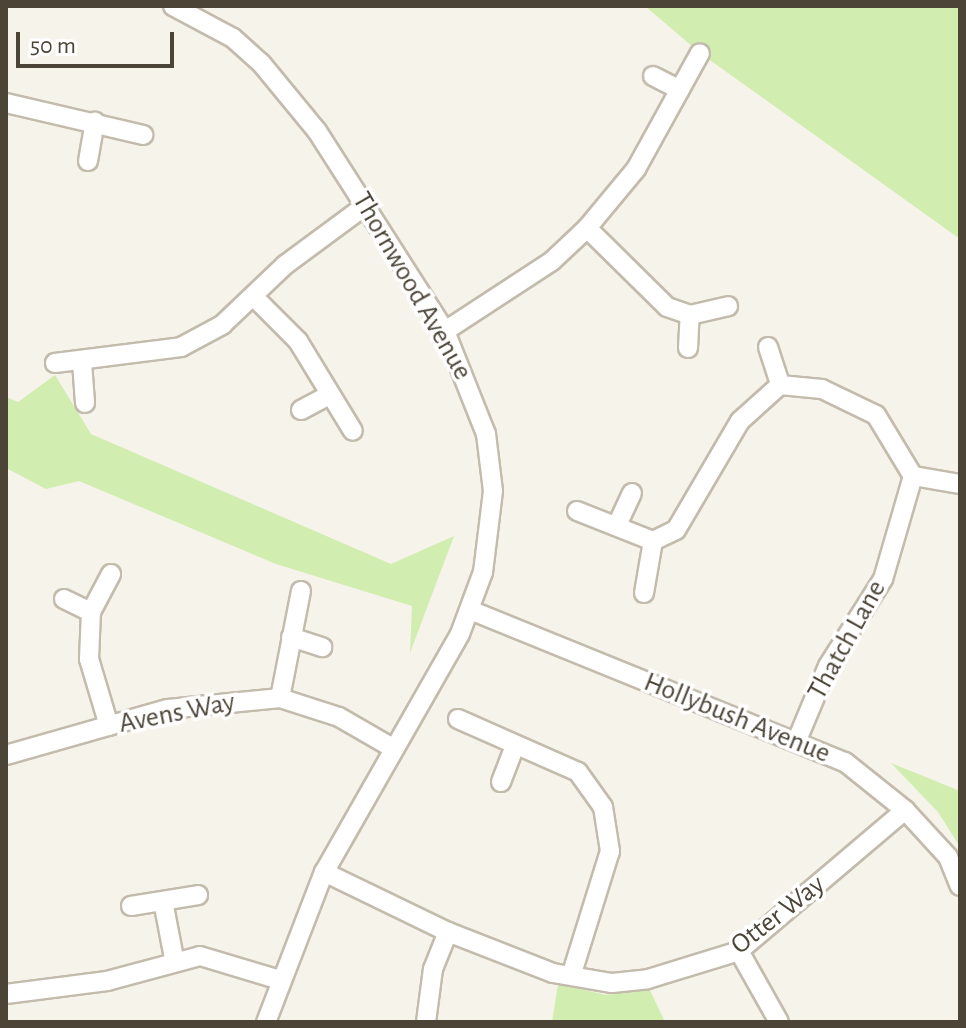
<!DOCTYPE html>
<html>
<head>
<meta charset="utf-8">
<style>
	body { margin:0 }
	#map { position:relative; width:966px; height:1028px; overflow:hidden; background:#f6f3ea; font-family:"Alegreya Sans",sans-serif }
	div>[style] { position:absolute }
	.green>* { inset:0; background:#d1edb0 }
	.roads { filter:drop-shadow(2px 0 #c3bbac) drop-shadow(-2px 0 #c3bbac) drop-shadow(0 2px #c3bbac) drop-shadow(0 -2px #c3bbac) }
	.minor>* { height:18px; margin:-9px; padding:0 9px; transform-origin:9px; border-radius:9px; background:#fff }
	span { translate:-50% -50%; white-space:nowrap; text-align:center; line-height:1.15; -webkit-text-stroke:7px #fff; paint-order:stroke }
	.street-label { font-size:28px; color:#4b4437 }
	.frame { position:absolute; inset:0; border:8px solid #4b4437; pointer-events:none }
	.scale { position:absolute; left:16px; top:32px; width:158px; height:36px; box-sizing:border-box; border:4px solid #4b4437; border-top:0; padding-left:10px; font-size:24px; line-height:28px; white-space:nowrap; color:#4b4437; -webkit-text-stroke:6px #fff; paint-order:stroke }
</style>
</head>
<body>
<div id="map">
	<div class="green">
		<i style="clip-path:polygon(645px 6px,960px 6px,960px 239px,700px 53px)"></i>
		<i style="clip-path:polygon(55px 375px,91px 434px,391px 564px,454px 536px,410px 653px,412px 606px,276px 564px,79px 481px,46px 489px,6px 468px,6px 397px,18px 402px)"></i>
		<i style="clip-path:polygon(891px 763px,960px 791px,960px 847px,938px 812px)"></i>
		<i style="clip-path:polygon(558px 984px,606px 995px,648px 986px,665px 1022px,552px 1022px)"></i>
	</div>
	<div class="roads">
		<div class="minor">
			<i style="left:173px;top:6px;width:68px;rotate:28.1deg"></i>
			<i style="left:233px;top:38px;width:38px;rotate:42deg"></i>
			<i style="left:261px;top:63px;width:88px;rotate:50.5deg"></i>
			<i style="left:317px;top:131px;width:237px;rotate:57.4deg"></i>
			<i style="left:445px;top:331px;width:111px;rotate:68.3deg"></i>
			<i style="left:486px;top:434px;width:57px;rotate:83deg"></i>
			<i style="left:493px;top:491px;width:82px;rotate:97deg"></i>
			<i style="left:483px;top:572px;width:66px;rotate:110.4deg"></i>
			<i style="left:460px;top:634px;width:274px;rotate:119.7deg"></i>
			<i style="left:324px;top:872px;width:161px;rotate:111.1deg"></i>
			<i style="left:653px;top:76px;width:30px;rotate:27deg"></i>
			<i style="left:6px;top:103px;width:141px;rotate:13.1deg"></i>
			<i style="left:88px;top:161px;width:40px;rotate:-80deg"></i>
			<i style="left:587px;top:228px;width:112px;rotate:44.6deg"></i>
			<i style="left:667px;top:307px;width:24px;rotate:19deg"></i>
			<i style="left:690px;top:315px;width:39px;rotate:-13deg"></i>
			<i style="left:255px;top:298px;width:61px;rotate:45deg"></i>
			<i style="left:298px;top:341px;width:105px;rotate:58.6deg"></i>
			<i style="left:445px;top:331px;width:128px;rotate:-33.2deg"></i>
			<i style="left:552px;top:261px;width:48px;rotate:-43.3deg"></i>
			<i style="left:587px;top:228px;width:77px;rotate:-50.3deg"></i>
			<i style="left:636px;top:169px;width:132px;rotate:-61.1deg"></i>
			<i style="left:768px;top:347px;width:40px;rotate:72deg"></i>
			<i style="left:688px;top:348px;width:33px;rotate:-87deg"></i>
			<i style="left:82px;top:362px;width:41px;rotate:85.8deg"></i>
			<i style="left:55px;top:363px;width:127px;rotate:-7.2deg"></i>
			<i style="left:181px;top:347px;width:47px;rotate:-28.2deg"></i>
			<i style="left:222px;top:325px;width:87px;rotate:-43.6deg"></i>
			<i style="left:285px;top:265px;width:101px;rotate:-36.5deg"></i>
			<i style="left:301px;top:410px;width:32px;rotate:-28deg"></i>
			<i style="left:913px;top:476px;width:48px;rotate:9.7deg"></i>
			<i style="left:577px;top:511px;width:82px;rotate:21.5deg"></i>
			<i style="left:653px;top:541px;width:25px;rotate:-26deg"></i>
			<i style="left:676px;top:530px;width:126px;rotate:-59.6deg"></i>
			<i style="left:740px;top:421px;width:54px;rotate:-42deg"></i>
			<i style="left:780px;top:385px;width:42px;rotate:5.4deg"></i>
			<i style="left:822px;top:389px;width:60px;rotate:25.7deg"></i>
			<i style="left:876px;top:415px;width:71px;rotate:58.8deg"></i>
			<i style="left:913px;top:476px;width:107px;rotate:106.2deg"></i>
			<i style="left:883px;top:579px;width:103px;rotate:122.3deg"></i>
			<i style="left:828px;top:666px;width:80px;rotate:112.7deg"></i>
			<i style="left:618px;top:523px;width:33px;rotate:-65deg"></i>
			<i style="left:644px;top:593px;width:53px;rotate:-80.2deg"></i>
			<i style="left:64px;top:599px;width:30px;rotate:26deg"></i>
			<i style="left:470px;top:610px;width:405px;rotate:22.1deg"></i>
			<i style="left:845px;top:762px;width:77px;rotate:38.7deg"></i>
			<i style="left:905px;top:810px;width:64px;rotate:47.5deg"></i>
			<i style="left:948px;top:857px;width:31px;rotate:68deg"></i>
			<i style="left:291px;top:637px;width:33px;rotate:18deg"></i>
			<i style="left:280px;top:698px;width:109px;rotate:-78.9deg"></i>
			<i style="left:458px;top:719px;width:131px;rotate:23.8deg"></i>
			<i style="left:578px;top:772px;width:43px;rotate:54.5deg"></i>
			<i style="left:603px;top:807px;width:45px;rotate:81deg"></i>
			<i style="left:610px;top:851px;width:128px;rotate:107.3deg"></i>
			<i style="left:109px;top:726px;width:70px;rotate:-106.6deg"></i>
			<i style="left:89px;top:659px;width:47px;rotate:-87.6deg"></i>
			<i style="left:91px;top:612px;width:43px;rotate:-62.2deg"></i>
			<i style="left:6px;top:755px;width:168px;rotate:-15.9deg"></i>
			<i style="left:168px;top:709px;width:113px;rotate:-5.6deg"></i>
			<i style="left:280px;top:698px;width:62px;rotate:17.9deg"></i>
			<i style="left:339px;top:717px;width:60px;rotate:30deg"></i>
			<i style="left:501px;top:782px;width:40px;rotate:-69deg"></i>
			<i style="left:324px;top:872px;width:138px;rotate:25.8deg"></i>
			<i style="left:448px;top:932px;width:113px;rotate:21.3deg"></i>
			<i style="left:553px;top:973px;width:60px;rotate:9.6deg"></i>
			<i style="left:612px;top:983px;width:36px;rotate:-6deg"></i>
			<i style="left:648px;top:979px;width:95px;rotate:-17.1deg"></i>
			<i style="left:739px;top:951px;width:218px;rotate:-40.3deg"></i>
			<i style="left:163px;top:901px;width:58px;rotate:79.1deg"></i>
			<i style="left:131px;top:906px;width:68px;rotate:-9.3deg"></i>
			<i style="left:739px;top:951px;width:81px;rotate:60.6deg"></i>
			<i style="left:6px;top:994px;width:102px;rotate:-7.3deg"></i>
			<i style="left:107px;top:981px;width:96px;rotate:-15deg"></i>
			<i style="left:200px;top:956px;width:84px;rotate:16.7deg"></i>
			<i style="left:426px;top:1022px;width:53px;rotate:-82.5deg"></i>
			<i style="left:433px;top:969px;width:40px;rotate:-68deg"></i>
		</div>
	</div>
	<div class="street-label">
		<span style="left:412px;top:286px;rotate:60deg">Thornwood Avenue</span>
		<span style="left:847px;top:640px;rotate:-61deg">Thatch Lane</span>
		<span style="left:177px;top:713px;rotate:-11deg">Avens Way</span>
		<span style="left:737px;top:718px;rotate:22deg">Hollybush Avenue</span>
		<span style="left:778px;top:915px;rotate:-38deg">Otter Way</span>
	</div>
	<div class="frame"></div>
	<div class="scale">50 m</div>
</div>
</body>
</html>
